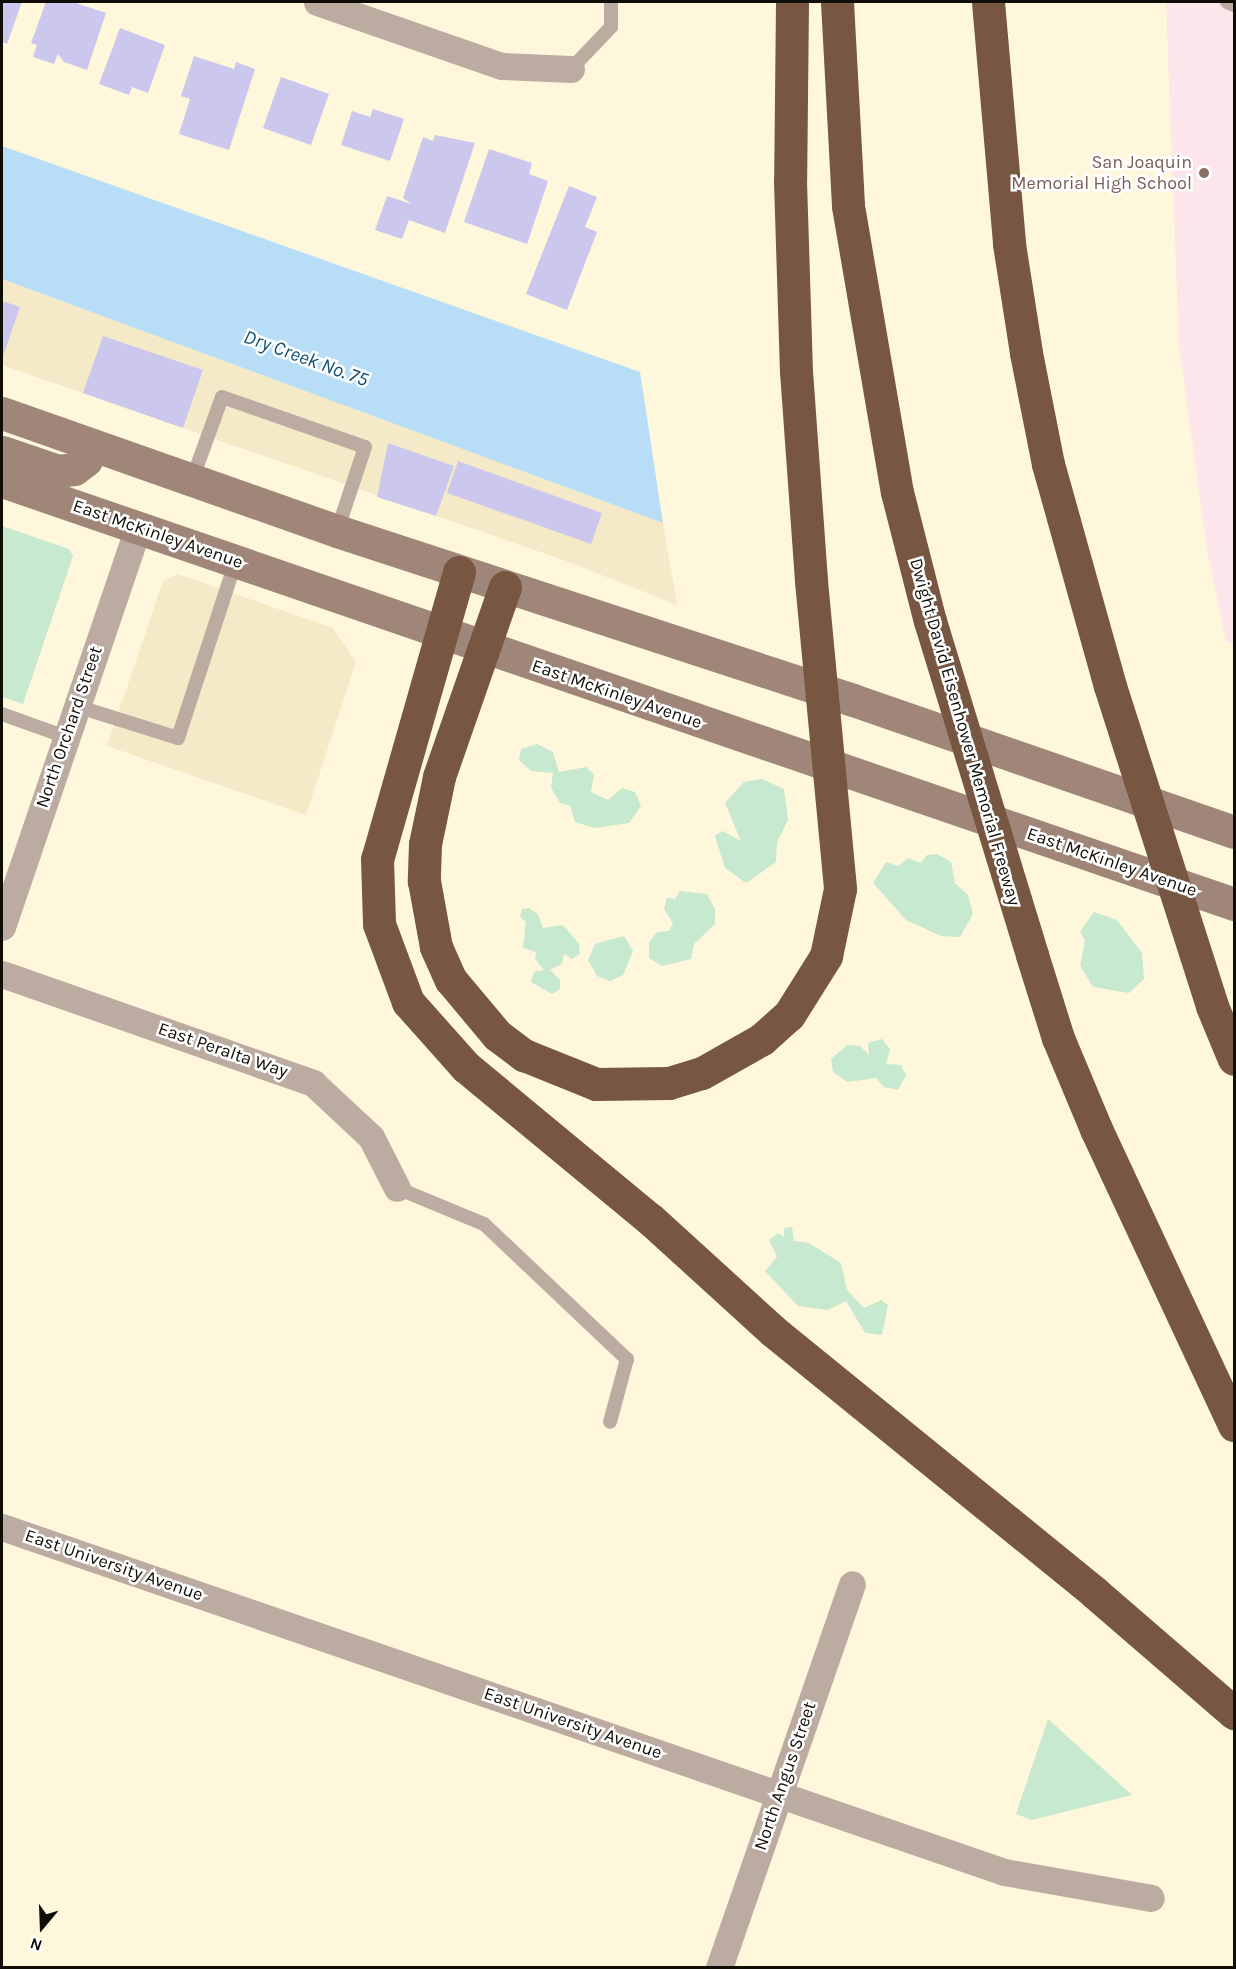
<!DOCTYPE html>
<html>
<head>
<meta charset="utf-8">
<style>
	body { margin:0 }
	#map { position:relative; width:1236px; height:1969px; overflow:hidden; background:#fef7db; font-family:Karla,sans-serif }
	div>[style] { position:absolute }
	.built>* { inset:0; background:#f4eac8 }
	.education>* { inset:0; background:#fce6eb }
	.green>* { inset:0; background:#c7e9cf }
	.water>* { inset:0; background:#b8def7 }
	.building>* { inset:0; background:#ccc7ed }
	.service>* { height:14px; margin:-7px; padding:0 7px; transform-origin:7px; border-radius:7px; background:#bcaba1 }
	.minor>* { height:27px; margin:-13.5px; padding:0 13.5px; transform-origin:13.5px; border-radius:13.5px; background:#bcaba1 }
	.secondary>* { height:33px; margin:-16.5px; padding:0 16.5px; transform-origin:16.5px; border-radius:16.5px; background:#9f8678 }
	.motorway>* { height:33px; margin:-16.5px; padding:0 16.5px; transform-origin:16.5px; border-radius:16.5px; background:#775642 }
	.motorway-bridge>* { height:33px; margin:-16.5px; padding:0 16.5px; transform-origin:16.5px; border-radius:16.5px; background:#775642 }
	.dots>* { width:16px; height:16px; translate:-50% -50%; box-sizing:border-box; border:3px solid #fff; border-radius:50% }
	span { translate:-50% -50%; white-space:nowrap; text-align:center; line-height:1.15; -webkit-text-stroke:5px #fff; paint-order:stroke }
	.education-label { font-size:18px; color:#785e54 }
	.right { translate:-100% -50%; text-align:right }
	.street-label { font-size:18px; color:#0f0d05 }
	.water-label { font-size:20px; color:#125274; font-style:italic }
	.frame { position:absolute; inset:0; border:3px solid #0f0d05; pointer-events:none }
	.north { position:absolute; left:12px; top:1897px; width:60px; height:60px; -webkit-text-stroke:4px #fff; paint-order:stroke; rotate:199deg; font-size:16px; font-weight:700; line-height:24px; text-align:center; color:#0f0d05 }
	.north::after { content:''; display:block; margin:auto; width:21px; height:27px; background:#0f0d05; clip-path:polygon(50% 0,100% 100%,50% 72%,0 100%) }
</style>
</head>
<body>
<div id="map">
	<div class="built">
		<i style="clip-path:polygon(2px 279px,663px 523px,677px 605px,566px 561px,2px 365px)"></i>
		<i style="clip-path:polygon(178px 574px,333px 628px,356px 662px,306px 815px,107px 746px,163px 581px)"></i>
	</div>
	<div class="education">
		<i style="clip-path:polygon(1166px 2px,1234px 2px,1234px 644px,1226px 641px,1207px 550px,1179px 345px)"></i>
	</div>
	<div class="green">
		<i style="clip-path:polygon(2px 526px,69px 549px,73px 556px,23px 704px,2px 697px)"></i>
		<i style="clip-path:polygon(537px 744px,553px 752px,559px 772px,586px 767px,594px 774px,591px 792px,608px 800px,622px 788px,635px 792px,641px 806px,629px 823px,594px 828px,575px 822px,570px 806px,560px 803px,551px 788px,553px 773px,531px 771px,519px 760px,521px 749px)"></i>
		<i style="clip-path:polygon(762px 779px,784px 789px,788px 820px,777px 842px,776px 862px,746px 883px,725px 868px,715px 836px,722px 831px,741px 841px,725px 803px,744px 782px)"></i>
		<i style="clip-path:polygon(937px 854px,951px 862px,955px 883px,968px 895px,973px 914px,960px 937px,941px 936px,906px 920px,873px 883px,886px 862px,898px 866px,908px 858px,921px 863px,927px 855px)"></i>
		<i style="clip-path:polygon(680px 891px,707px 894px,715px 909px,715px 924px,694px 944px,691px 959px,662px 966px,649px 958px,649px 942px,657px 932px,669px 931px,673px 923px,664px 909px,667px 898px,675px 899px)"></i>
		<i style="clip-path:polygon(529px 908px,538px 914px,543px 928px,563px 925px,579px 944px,580px 954px,572px 959px,564px 954px,562px 964px,550px 970px,560px 980px,560px 989px,552px 994px,531px 982px,534px 972px,544px 970px,535px 959px,536px 952px,523px 948px,526px 922px,520px 917px,522px 909px)"></i>
		<i style="clip-path:polygon(1094px 912px,1117px 920px,1142px 953px,1144px 979px,1129px 993px,1093px 987px,1080px 966px,1085px 941px,1080px 932px)"></i>
		<i style="clip-path:polygon(624px 936px,633px 951px,623px 975px,610px 981px,597px 976px,588px 960px,595px 944px)"></i>
		<i style="clip-path:polygon(882px 1039px,890px 1049px,886px 1064px,901px 1065px,906px 1075px,898px 1090px,884px 1087px,876px 1078px,847px 1082px,833px 1072px,831px 1059px,847px 1045px,860px 1046px,869px 1055px,868px 1043px)"></i>
		<i style="clip-path:polygon(792px 1227px,794px 1241px,809px 1243px,841px 1263px,847px 1290px,864px 1308px,881px 1300px,888px 1305px,882px 1335px,865px 1333px,846px 1301px,828px 1310px,798px 1306px,765px 1271px,777px 1257px,769px 1240px,778px 1233px,784px 1237px,784px 1228px)"></i>
		<i style="clip-path:polygon(1048px 1719px,1132px 1795px,1032px 1820px,1016px 1814px)"></i>
	</div>
	<div class="water">
		<i style="clip-path:polygon(2px 146px,640px 372px,663px 523px,2px 279px)"></i>
	</div>
	<div class="building">
		<i style="clip-path:polygon(2px 2px,22px 2px,7px 44px,2px 42px)"></i>
		<i style="clip-path:polygon(46px 2px,73px 2px,106px 13px,87px 70px,64px 62px,58px 54px,54px 64px,33px 57px,37px 45px,31px 43px)"></i>
		<i style="clip-path:polygon(120px 28px,165px 45px,148px 93px,132px 87px,129px 95px,99px 84px)"></i>
		<i style="clip-path:polygon(194px 56px,234px 69px,236px 62px,255px 69px,229px 150px,179px 134px,190px 99px,181px 96px)"></i>
		<i style="clip-path:polygon(281px 77px,329px 94px,311px 145px,263px 128px)"></i>
		<i style="clip-path:polygon(373px 109px,404px 119px,390px 161px,341px 145px,352px 111px,370px 117px)"></i>
		<i style="clip-path:polygon(435px 135px,475px 143px,445px 233px,409px 220px,402px 239px,375px 230px,387px 196px,412px 204px,403px 198px,423px 137px,433px 141px)"></i>
		<i style="clip-path:polygon(489px 149px,532px 163px,529px 174px,548px 181px,527px 244px,464px 222px)"></i>
		<i style="clip-path:polygon(569px 186px,597px 197px,585px 227px,597px 232px,567px 310px,526px 294px)"></i>
		<i style="clip-path:polygon(2px 301px,20px 307px,2px 359px)"></i>
		<i style="clip-path:polygon(103px 336px,203px 370px,183px 428px,83px 393px)"></i>
		<i style="clip-path:polygon(388px 443px,454px 466px,436px 516px,377px 497px)"></i>
		<i style="clip-path:polygon(458px 461px,602px 513px,591px 544px,447px 493px)"></i>
	</div>
	<div class="service">
		<i style="left:1227px;top:2px;width:8px;rotate:23deg"></i>
		<i style="left:571px;top:69px;width:58px;rotate:-46.4deg"></i>
		<i style="left:611px;top:27px;width:25px;rotate:-90deg"></i>
		<i style="left:192px;top:480px;width:88px;rotate:-70.1deg"></i>
		<i style="left:222px;top:397px;width:151px;rotate:19.3deg"></i>
		<i style="left:365px;top:447px;width:89px;rotate:108.4deg"></i>
		<i style="left:76px;top:706px;width:107px;rotate:17.4deg"></i>
		<i style="left:178px;top:738px;width:186px;rotate:-71.9deg"></i>
		<i style="left:2px;top:714px;width:68px;rotate:19.8deg"></i>
		<i style="left:397px;top:1188px;width:94px;rotate:22.5deg"></i>
		<i style="left:484px;top:1224px;width:197px;rotate:43.4deg"></i>
		<i style="left:627px;top:1359px;width:65px;rotate:105.1deg"></i>
	</div>
	<div class="minor">
		<i style="left:317px;top:2px;width:196px;rotate:19.1deg"></i>
		<i style="left:502px;top:66px;width:69px;rotate:2.5deg"></i>
		<i style="left:2px;top:927px;width:422px;rotate:-71.2deg"></i>
		<i style="left:2px;top:974px;width:330px;rotate:19.3deg"></i>
		<i style="left:313px;top:1083px;width:79px;rotate:43deg"></i>
		<i style="left:371px;top:1137px;width:57px;rotate:63deg"></i>
		<i style="left:2px;top:1527px;width:1060px;rotate:19deg"></i>
		<i style="left:1004px;top:1872px;width:149px;rotate:10deg"></i>
		<i style="left:719px;top:1968px;width:406px;rotate:-70.9deg"></i>
	</div>
	<div class="secondary">
		<i style="left:2px;top:413px;width:355px;rotate:19.4deg"></i>
		<i style="left:337px;top:531px;width:543px;rotate:18.13deg"></i>
		<i style="left:853px;top:700px;width:403px;rotate:19.1deg"></i>
		<i style="left:2px;top:452px;width:59px;rotate:18.7deg"></i>
		<i style="left:58px;top:471px;width:16px;rotate:-7deg"></i>
		<i style="left:74px;top:469px;width:15px;rotate:-37deg"></i>
		<i style="left:86px;top:460px;width:16px;rotate:-68deg"></i>
		<i style="left:2px;top:481px;width:1303px;rotate:18.95deg"></i>
	</div>
	<div class="motorway">
		<i style="left:792px;top:2px;width:179px;rotate:90.6deg"></i>
		<i style="left:790px;top:181px;width:190px;rotate:88.2deg"></i>
		<i style="left:796px;top:371px;width:211px;rotate:85.9deg"></i>
		<i style="left:837px;top:2px;width:204px;rotate:86.9deg"></i>
		<i style="left:848px;top:206px;width:290px;rotate:80.3deg"></i>
		<i style="left:897px;top:492px;width:133px;rotate:75.7deg"></i>
		<i style="left:988px;top:2px;width:243px;rotate:85deg"></i>
		<i style="left:1009px;top:244px;width:110px;rotate:81.1deg"></i>
		<i style="left:1026px;top:353px;width:113px;rotate:78.8deg"></i>
		<i style="left:1048px;top:464px;width:230px;rotate:74.4deg"></i>
		<i style="left:459px;top:572px;width:298px;rotate:105.9deg"></i>
		<i style="left:377px;top:859px;width:65px;rotate:88.2deg"></i>
		<i style="left:379px;top:924px;width:83px;rotate:69.6deg"></i>
		<i style="left:408px;top:1002px;width:87px;rotate:48.3deg"></i>
		<i style="left:466px;top:1067px;width:239px;rotate:39.6deg"></i>
		<i style="left:650px;top:1219px;width:166px;rotate:42.3deg"></i>
		<i style="left:773px;top:1331px;width:415px;rotate:39.1deg"></i>
		<i style="left:1095px;top:1593px;width:184px;rotate:40.8deg"></i>
		<i style="left:505px;top:587px;width:201px;rotate:109.2deg"></i>
		<i style="left:439px;top:777px;width:68px;rotate:101.8deg"></i>
		<i style="left:425px;top:844px;width:37px;rotate:92deg"></i>
		<i style="left:424px;top:881px;width:67px;rotate:79.7deg"></i>
		<i style="left:436px;top:947px;width:36px;rotate:66deg"></i>
		<i style="left:451px;top:980px;width:72px;rotate:50.1deg"></i>
		<i style="left:497px;top:1035px;width:34px;rotate:37deg"></i>
		<i style="left:524px;top:1055px;width:78px;rotate:21.9deg"></i>
		<i style="left:596px;top:1084px;width:73px;rotate:-0.8deg"></i>
		<i style="left:669px;top:1083px;width:34px;rotate:-17deg"></i>
		<i style="left:702px;top:1073px;width:69px;rotate:-29.5deg"></i>
		<i style="left:762px;top:1039px;width:36px;rotate:-42deg"></i>
		<i style="left:789px;top:1015px;width:70px;rotate:-57.9deg"></i>
		<i style="left:826px;top:956px;width:68px;rotate:-78.2deg"></i>
		<i style="left:1032px;top:955px;width:87px;rotate:72.6deg"></i>
		<i style="left:1058px;top:1038px;width:99px;rotate:67.3deg"></i>
		<i style="left:1096px;top:1129px;width:327px;rotate:65deg"></i>
		<i style="left:1212px;top:1006px;width:57px;rotate:67.5deg"></i>
	</div>
	<div class="motorway-bridge">
		<i style="left:811px;top:581px;width:309px;rotate:84.6deg"></i>
		<i style="left:930px;top:621px;width:349px;rotate:73deg"></i>
		<i style="left:1110px;top:686px;width:336px;rotate:72.3deg"></i>
	</div>
	<div class="dots">
		<i style="left:1204px;top:173px;background:#8d6e63"></i>
	</div>
	<div class="education-label">
		<span class="right" style="left:1192px;top:173px">San Joaquin<br>Memorial High School</span>
	</div>
	<div class="street-label">
		<span style="left:158px;top:534px;rotate:19deg">East McKinley Avenue</span>
		<span style="left:617px;top:694px;rotate:19deg">East McKinley Avenue</span>
		<span style="left:69px;top:727px;rotate:-71deg">North Orchard Street</span>
		<span style="left:965px;top:732px;rotate:74deg">Dwight David Eisenhower Memorial Freeway</span>
		<span style="left:1112px;top:862px;rotate:19deg">East McKinley Avenue</span>
		<span style="left:223px;top:1050px;rotate:19deg">East Peralta Way</span>
		<span style="left:114px;top:1565px;rotate:19deg">East University Avenue</span>
		<span style="left:573px;top:1723px;rotate:19deg">East University Avenue</span>
		<span style="left:785px;top:1776px;rotate:-71deg">North Angus Street</span>
	</div>
	<div class="water-label">
		<span style="left:306px;top:358px;rotate:20deg">Dry Creek No. 75</span>
	</div>
	<div class="frame"></div>
	<div class="north">N</div>
</div>
</body>
</html>
